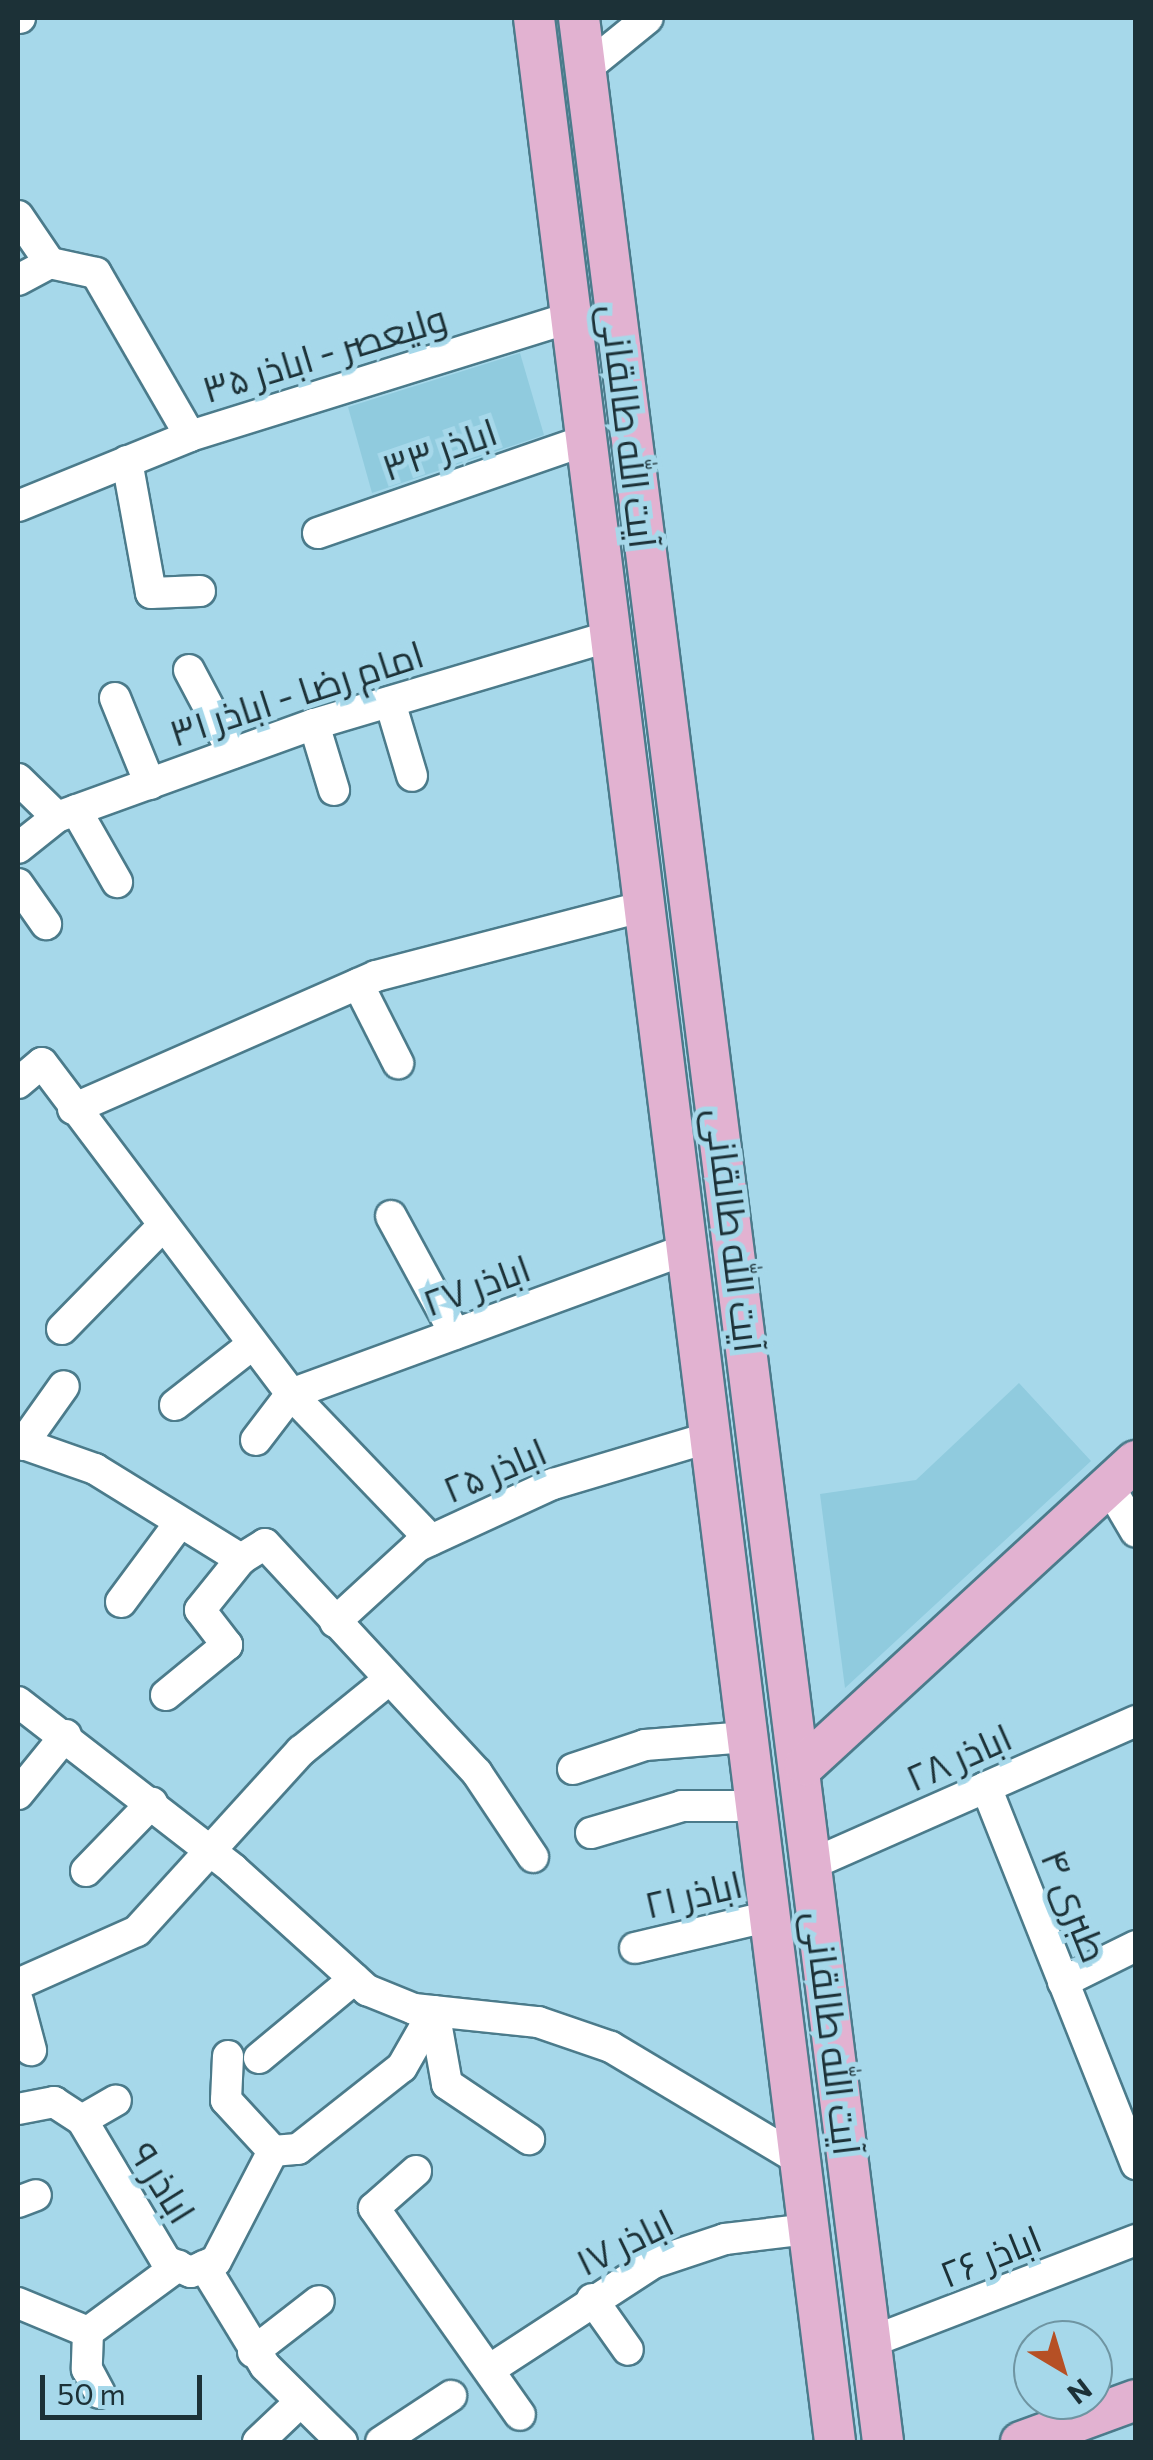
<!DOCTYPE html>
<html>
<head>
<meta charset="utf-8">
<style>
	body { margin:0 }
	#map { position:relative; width:1153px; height:2460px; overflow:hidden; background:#a6d8ea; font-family:Commissioner,Cairo,sans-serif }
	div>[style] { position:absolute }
	.built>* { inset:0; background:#90cbde }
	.roads { filter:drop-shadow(2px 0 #4b7b8b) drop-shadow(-2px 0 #4b7b8b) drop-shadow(0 2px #4b7b8b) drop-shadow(0 -2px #4b7b8b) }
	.minor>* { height:30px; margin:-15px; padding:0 15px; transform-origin:15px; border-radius:15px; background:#fff }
	.major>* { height:40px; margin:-20px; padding:0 20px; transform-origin:20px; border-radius:20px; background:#e2b2d1 }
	span { translate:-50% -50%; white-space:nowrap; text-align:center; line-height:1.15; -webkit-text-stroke:10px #a6d8ea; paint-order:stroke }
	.street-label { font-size:38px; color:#1c3137 }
	.frame { position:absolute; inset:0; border:20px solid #1c3137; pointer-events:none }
	.north { position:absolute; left:1013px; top:2320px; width:100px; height:100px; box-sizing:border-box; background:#a6d8ea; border:2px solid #6f95a2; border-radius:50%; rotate:142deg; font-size:28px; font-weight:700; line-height:40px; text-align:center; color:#1c3137 }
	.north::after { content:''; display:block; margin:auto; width:35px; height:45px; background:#b65025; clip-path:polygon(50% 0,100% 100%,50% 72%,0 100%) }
	.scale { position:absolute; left:40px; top:2375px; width:162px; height:45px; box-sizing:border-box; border:5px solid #1c3137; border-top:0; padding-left:12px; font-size:30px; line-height:35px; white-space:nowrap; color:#1c3137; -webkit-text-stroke:8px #a6d8ea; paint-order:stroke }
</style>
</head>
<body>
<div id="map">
	<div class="built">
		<i style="clip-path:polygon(520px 353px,544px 435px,372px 493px,348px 407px)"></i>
		<i style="clip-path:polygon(1019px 1383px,1091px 1461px,845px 1688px,820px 1494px,916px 1480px)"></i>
	</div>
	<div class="roads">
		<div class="minor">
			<i style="left:18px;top:18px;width:2px"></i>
			<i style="left:584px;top:70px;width:82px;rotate:-39.1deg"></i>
			<i style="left:18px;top:216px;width:57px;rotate:55.8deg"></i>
			<i style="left:18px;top:280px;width:36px;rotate:-28deg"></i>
			<i style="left:50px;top:263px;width:47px;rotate:12.3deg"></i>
			<i style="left:96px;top:273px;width:188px;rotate:60deg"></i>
			<i style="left:190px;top:436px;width:399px;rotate:-17.3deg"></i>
			<i style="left:127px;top:461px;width:134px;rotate:79.7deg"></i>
			<i style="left:151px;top:593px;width:49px;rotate:-2.3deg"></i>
			<i style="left:18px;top:506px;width:186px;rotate:-22.1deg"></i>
			<i style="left:318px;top:533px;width:285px;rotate:-19.1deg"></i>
			<i style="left:189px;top:670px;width:94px;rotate:62.1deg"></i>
			<i style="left:115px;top:698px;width:93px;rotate:67.9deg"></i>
			<i style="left:390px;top:702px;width:77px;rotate:73.4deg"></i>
			<i style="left:314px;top:724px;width:69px;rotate:73.1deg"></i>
			<i style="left:18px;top:779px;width:54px;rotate:44.3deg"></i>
			<i style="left:76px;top:810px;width:83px;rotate:60.3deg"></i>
			<i style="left:18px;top:848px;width:50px;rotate:-38.5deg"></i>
			<i style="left:57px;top:817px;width:273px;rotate:-19.9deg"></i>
			<i style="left:314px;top:724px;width:310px;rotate:-16.5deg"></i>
			<i style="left:18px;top:884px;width:49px;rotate:55deg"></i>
			<i style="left:358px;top:984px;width:89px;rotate:63.1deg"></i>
			<i style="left:18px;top:1083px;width:31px;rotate:-40deg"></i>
			<i style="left:42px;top:1063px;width:414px;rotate:53deg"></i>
			<i style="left:291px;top:1394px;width:202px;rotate:46.2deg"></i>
			<i style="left:73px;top:1109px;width:331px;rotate:-23.7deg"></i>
			<i style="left:376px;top:976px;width:278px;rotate:-14.6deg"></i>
			<i style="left:391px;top:1216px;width:134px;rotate:61.5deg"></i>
			<i style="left:62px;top:1329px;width:144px;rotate:-45.6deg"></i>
			<i style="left:175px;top:1405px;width:99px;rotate:-38deg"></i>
			<i style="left:256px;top:1440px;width:58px;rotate:-52.7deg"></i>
			<i style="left:291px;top:1394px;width:422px;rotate:-20.1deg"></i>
			<i style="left:18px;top:1442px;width:82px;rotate:19.3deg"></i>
			<i style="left:95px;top:1469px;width:172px;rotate:31.7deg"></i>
			<i style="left:241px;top:1559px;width:28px;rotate:-32deg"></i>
			<i style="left:265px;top:1544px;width:312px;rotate:47.2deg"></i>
			<i style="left:477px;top:1773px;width:101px;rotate:56.3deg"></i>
			<i style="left:22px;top:1445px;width:72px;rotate:-54.6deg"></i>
			<i style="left:1109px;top:1486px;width:53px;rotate:59.6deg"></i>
			<i style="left:121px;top:1602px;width:96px;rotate:-53.5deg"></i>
			<i style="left:335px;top:1622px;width:113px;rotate:-42.5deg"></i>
			<i style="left:418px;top:1546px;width:149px;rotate:-24.7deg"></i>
			<i style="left:553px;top:1484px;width:165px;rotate:-16.6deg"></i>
			<i style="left:166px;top:1695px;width:79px;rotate:-39.3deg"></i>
			<i style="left:227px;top:1645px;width:44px;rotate:-127.6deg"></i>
			<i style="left:200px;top:1610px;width:65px;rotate:-51.2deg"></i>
			<i style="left:18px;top:1702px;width:272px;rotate:37.8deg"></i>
			<i style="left:233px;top:1869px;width:181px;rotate:42.1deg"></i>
			<i style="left:367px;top:1990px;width:51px;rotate:22deg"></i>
			<i style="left:414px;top:2009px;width:125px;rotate:6deg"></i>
			<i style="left:538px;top:2022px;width:77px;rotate:18.9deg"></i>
			<i style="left:611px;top:2047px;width:220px;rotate:30.9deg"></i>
			<i style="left:573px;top:1769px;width:76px;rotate:-18.4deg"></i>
			<i style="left:645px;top:1745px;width:102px;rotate:-4.5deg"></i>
			<i style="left:986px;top:1787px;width:406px;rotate:68.3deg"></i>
			<i style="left:18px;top:1794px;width:76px;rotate:-50.9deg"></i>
			<i style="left:591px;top:1833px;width:95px;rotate:-16.5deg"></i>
			<i style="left:682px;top:1806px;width:73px"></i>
			<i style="left:812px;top:1864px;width:354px;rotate:-23.8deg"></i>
			<i style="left:86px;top:1871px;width:95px;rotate:-45.9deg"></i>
			<i style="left:635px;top:1948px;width:139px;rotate:-13.3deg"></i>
			<i style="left:1063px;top:1982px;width:81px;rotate:-26.3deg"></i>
			<i style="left:18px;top:1984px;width:130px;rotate:-24deg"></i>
			<i style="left:137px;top:1931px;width:244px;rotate:-47.7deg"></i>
			<i style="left:301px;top:1751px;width:109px;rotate:-39.1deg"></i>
			<i style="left:18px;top:2001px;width:51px;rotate:75.1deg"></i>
			<i style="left:434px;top:2011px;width:74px;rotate:79.9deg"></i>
			<i style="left:447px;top:2084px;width:99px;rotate:33.9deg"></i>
			<i style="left:228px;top:2056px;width:44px;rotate:92.6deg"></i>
			<i style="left:226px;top:2100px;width:69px;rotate:47.3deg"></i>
			<i style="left:273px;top:2151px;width:25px;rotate:-5deg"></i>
			<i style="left:298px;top:2149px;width:132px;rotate:-38.3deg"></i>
			<i style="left:402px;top:2067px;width:64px;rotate:-60.3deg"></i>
			<i style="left:259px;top:2058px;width:124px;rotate:-39.7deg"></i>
			<i style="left:18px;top:2109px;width:37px;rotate:-11deg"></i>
			<i style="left:54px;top:2102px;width:33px;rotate:33deg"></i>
			<i style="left:82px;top:2120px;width:39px;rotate:-30deg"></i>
			<i style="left:82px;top:2120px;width:164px;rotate:59.2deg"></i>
			<i style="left:166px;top:2261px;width:27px;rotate:24deg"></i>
			<i style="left:191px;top:2272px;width:27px;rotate:-24deg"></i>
			<i style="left:216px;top:2261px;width:124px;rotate:-62.6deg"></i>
			<i style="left:416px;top:2171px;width:56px;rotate:138.6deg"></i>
			<i style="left:374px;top:2208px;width:253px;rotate:54.8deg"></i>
			<i style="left:18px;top:2202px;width:19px;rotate:-21deg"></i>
			<i style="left:204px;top:2266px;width:117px;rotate:58.6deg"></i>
			<i style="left:265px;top:2366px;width:108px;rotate:44.6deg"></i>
			<i style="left:592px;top:2299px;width:62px;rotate:54.8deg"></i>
			<i style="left:18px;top:2303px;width:76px;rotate:22.5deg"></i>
			<i style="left:88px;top:2332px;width:112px;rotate:-36.3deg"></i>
			<i style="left:88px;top:2332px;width:37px;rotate:92deg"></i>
			<i style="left:87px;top:2369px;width:27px;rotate:62deg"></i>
			<i style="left:873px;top:2341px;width:282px;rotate:-21deg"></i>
			<i style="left:253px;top:2352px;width:83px;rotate:-37.7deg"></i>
			<i style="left:492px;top:2368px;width:192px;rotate:-33.1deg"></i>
			<i style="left:653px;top:2263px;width:76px;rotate:-18.4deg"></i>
			<i style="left:725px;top:2239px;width:85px;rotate:-6.8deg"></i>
			<i style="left:258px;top:2442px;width:55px;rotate:-43.5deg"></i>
			<i style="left:381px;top:2442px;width:84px;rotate:-33.3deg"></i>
		</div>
		<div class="major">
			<i style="left:534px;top:18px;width:2443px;rotate:82.92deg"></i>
			<i style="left:579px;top:18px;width:2443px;rotate:82.85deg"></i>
			<i style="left:805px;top:1765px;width:449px;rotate:-42.6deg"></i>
			<i style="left:1021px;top:2442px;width:122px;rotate:-20.1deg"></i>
		</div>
	</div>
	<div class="street-label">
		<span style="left:324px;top:352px;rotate:-17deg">ولیعصر - اباذر ۳۵</span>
		<span style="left:630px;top:426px;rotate:83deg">آیت الله طالقانی</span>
		<span style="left:439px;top:448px;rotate:-19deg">اباذر ۳۳</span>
		<span style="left:296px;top:692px;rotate:-18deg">امام رضا - اباذر ۳۱</span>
		<span style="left:735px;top:1230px;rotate:83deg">آیت الله طالقانی</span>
		<span style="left:476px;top:1284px;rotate:-20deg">اباذر ۲۷</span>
		<span style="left:494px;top:1469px;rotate:-23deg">اباذر ۲۵</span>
		<span style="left:958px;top:1756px;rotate:-24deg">اباذر ۲۸</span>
		<span style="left:693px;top:1893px;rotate:-13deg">اباذر ۲۱</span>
		<span style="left:1076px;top:1905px;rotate:68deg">طبری ۴</span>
		<span style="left:834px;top:2033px;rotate:83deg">آیت الله طالقانی</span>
		<span style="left:164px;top:2182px;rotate:58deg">اباذر ۹</span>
		<span style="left:624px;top:2241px;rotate:-26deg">اباذر ۱۷</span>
		<span style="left:990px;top:2255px;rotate:-22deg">اباذر ۲۶</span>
	</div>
	<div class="frame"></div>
	<div class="north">N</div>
	<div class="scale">50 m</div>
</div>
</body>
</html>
